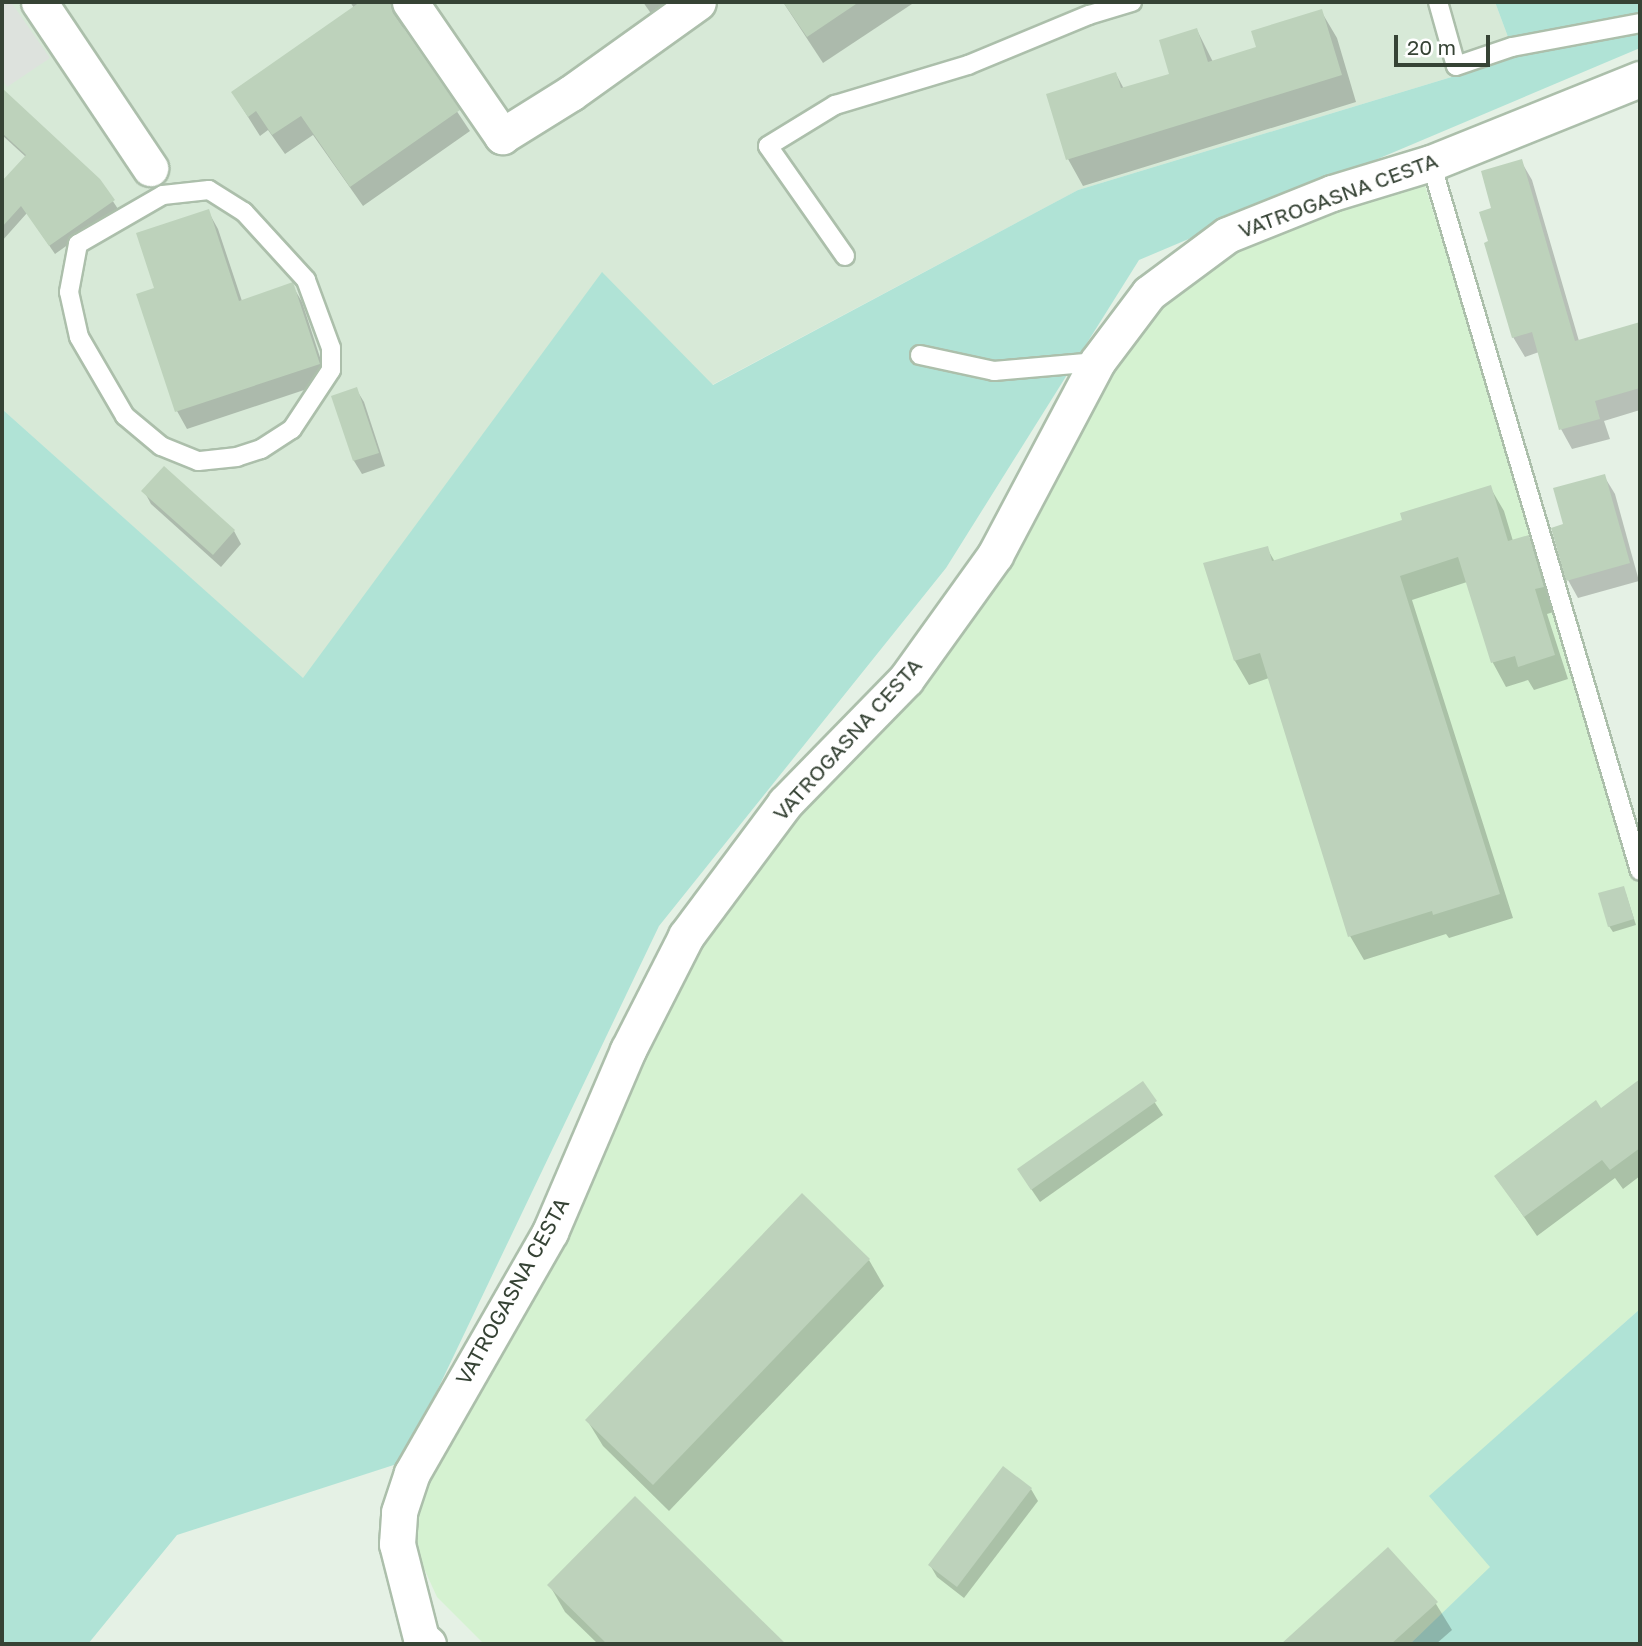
<!DOCTYPE html>
<html>
<head>
<meta charset="utf-8">
<style>
	body { margin:0 }
	#map { position:relative; width:1642px; height:1646px; overflow:hidden; background:#e5f1e5; font-family:"Golos Text",sans-serif }
	div>[style] { position:absolute }
	.residential>* { inset:0; background:#d7e9d7 }
	.commercial>* { inset:0; background:#d5f2d1 }
	.green>* { inset:0; background:#b0e3d6 }
	.parking>* { inset:0; background:#dde2dd }
	.shadow>* { inset:0; background:#0003 }
	.building>* { inset:0; background:#bdd2bb }
	.roads { filter:drop-shadow(2px 0 #acbfab) drop-shadow(-2px 0 #acbfab) drop-shadow(0 2px #acbfab) drop-shadow(0 -2px #acbfab) }
	.lane>* { height:18px; margin:-9px; padding:0 9px; transform-origin:9px; border-radius:9px; background:#fff }
	.street>* { height:35px; margin:-17.5px; padding:0 17.5px; transform-origin:17.5px; border-radius:17.5px; background:#fff }
	span { translate:-50% -50%; white-space:nowrap; text-align:center; line-height:1.15; -webkit-text-stroke:6px #fff; paint-order:stroke }
	.street-label { font-size:21px; color:#364335 }
	.frame { position:absolute; inset:0; border:4px solid #364335; pointer-events:none }
	.scale { position:absolute; left:1394px; top:35px; width:96px; height:32px; box-sizing:border-box; border:4px solid #364335; border-top:0; padding-left:9px; font-size:21px; line-height:24px; white-space:nowrap; color:#364335; -webkit-text-stroke:5px #fff; paint-order:stroke }
</style>
</head>
<body>
<div id="map">
	<div class="residential">
		<i style="clip-path:polygon(2px 2px,1495px 2px,1508px 37px,1511px 59px,1078px 190px,712px 385px,602px 273px,303px 679px,2px 409px)"></i>
	</div>
	<div class="commercial">
		<i style="clip-path:polygon(1423px 179px,1640px 882px,1640px 1309px,1430px 1496px,1491px 1567px,1410px 1644px,484px 1644px,437px 1597px,411px 1540px,427px 1475px,696px 936px,793px 809px,920px 677px,1154px 300px,1235px 241px)"></i>
	</div>
	<div class="green">
		<i style="clip-path:polygon(1495px 2px,1640px 2px,1640px 48px,1139px 260px,946px 568px,659px 926px,403px 1462px,177px 1535px,88px 1644px,2px 1644px,2px 409px,303px 678px,602px 272px,713px 385px,1078px 190px,1511px 59px,1508px 37px)"></i>
		<i style="clip-path:polygon(1640px 1309px,1640px 1644px,1410px 1644px,1490px 1567px,1429px 1496px)"></i>
	</div>
	<div class="parking">
		<i style="clip-path:polygon(2px 2px,11px 2px,50px 58px,7px 87px,2px 79px)"></i>
	</div>
	<div class="shadow">
		<i style="clip-path:polygon(350px 2px,393px 2px,402px 17px,404px 32px,470px 131px,363px 206px,313px 135px,285px 154px,268px 130px,260px 136px,233px 93px,354px 8px)"></i>
		<i style="clip-path:polygon(643px 2px,672px 2px,652px 15px)"></i>
		<i style="clip-path:polygon(783px 2px,915px 2px,823px 63px)"></i>
		<i style="clip-path:polygon(1321px 11px,1337px 38px,1356px 102px,1083px 186px,1068px 159px,1116px 74px,1124px 89px,1171px 75px,1197px 30px,1213px 62px,1258px 49px)"></i>
		<i style="clip-path:polygon(2px 89px,99px 180px,118px 209px,55px 254px,27px 213px,2px 241px,2px 183px,26px 157px,2px 135px)"></i>
		<i style="clip-path:polygon(1521px 161px,1532px 180px,1579px 341px,1640px 324px,1640px 410px,1604px 421px,1610px 439px,1572px 449px,1561px 429px,1539px 352px,1525px 357px,1513px 337px,1490px 243px,1494px 209px)"></i>
		<i style="clip-path:polygon(208px 211px,218px 229px,242px 301px,292px 285px,302px 302px,328px 382px,187px 429px,177px 411px,156px 289px)"></i>
		<i style="clip-path:polygon(356px 389px,364px 402px,385px 466px,362px 474px,354px 461px,333px 397px)"></i>
		<i style="clip-path:polygon(1604px 476px,1615px 494px,1639px 581px,1578px 598px,1568px 580px,1565px 525px)"></i>
		<i style="clip-path:polygon(1490px 487px,1504px 511px,1513px 541px,1528px 537px,1542px 561px,1557px 611px,1547px 614px,1568px 679px,1534px 690px,1528px 680px,1506px 687px,1493px 663px,1467px 582px,1412px 600px,1513px 918px,1449px 938px,1446px 934px,1364px 960px,1350px 936px,1269px 678px,1249px 685px,1235px 661px,1206px 565px,1267px 548px,1275px 562px,1404px 521px)"></i>
		<i style="clip-path:polygon(144px 491px,234px 531px,241px 544px,221px 567px,151px 504px)"></i>
		<i style="clip-path:polygon(1626px 894px,1636px 925px,1613px 932px,1609px 926px)"></i>
		<i style="clip-path:polygon(1640px 1081px,1640px 1176px,1623px 1189px,1615px 1178px,1537px 1236px,1496px 1176px,1601px 1110px)"></i>
		<i style="clip-path:polygon(1142px 1083px,1163px 1115px,1040px 1202px,1027px 1183px)"></i>
		<i style="clip-path:polygon(869px 1260px,884px 1286px,669px 1511px,603px 1446px,587px 1420px)"></i>
		<i style="clip-path:polygon(1031px 1489px,1038px 1501px,964px 1598px,937px 1577px,930px 1565px)"></i>
		<i style="clip-path:polygon(635px 1498px,783px 1644px,598px 1644px,565px 1612px,550px 1586px)"></i>
		<i style="clip-path:polygon(1388px 1550px,1436px 1604px,1452px 1630px,1436px 1644px,1283px 1644px)"></i>
	</div>
	<div class="building">
		<i style="clip-path:polygon(360px 2px,390px 2px,393px 13px,460px 110px,350px 187px,301px 116px,272px 135px,256px 111px,248px 117px,231px 92px)"></i>
		<i style="clip-path:polygon(783px 2px,859px 2px,807px 37px)"></i>
		<i style="clip-path:polygon(1322px 9px,1342px 75px,1066px 160px,1046px 94px,1116px 72px,1121px 88px,1169px 74px,1159px 40px,1197px 28px,1208px 62px,1256px 47px,1251px 31px)"></i>
		<i style="clip-path:polygon(2px 88px,100px 179px,115px 200px,49px 246px,21px 206px,2px 227px,2px 181px,26px 155px,2px 133px)"></i>
		<i style="clip-path:polygon(1522px 159px,1575px 341px,1640px 322px,1640px 388px,1595px 401px,1600px 419px,1559px 430px,1532px 332px,1512px 338px,1484px 243px,1488px 241px,1479px 212px,1491px 208px,1481px 171px)"></i>
		<i style="clip-path:polygon(209px 209px,239px 301px,293px 282px,320px 364px,175px 412px,136px 294px,154px 288px,136px 233px)"></i>
		<i style="clip-path:polygon(357px 387px,379px 453px,353px 461px,331px 396px)"></i>
		<i style="clip-path:polygon(164px 466px,235px 530px,213px 555px,141px 491px)"></i>
		<i style="clip-path:polygon(1605px 474px,1630px 563px,1566px 581px,1551px 528px,1563px 524px,1553px 488px)"></i>
		<i style="clip-path:polygon(1491px 485px,1508px 541px,1529px 535px,1544px 587px,1535px 589px,1555px 655px,1518px 667px,1515px 656px,1491px 663px,1458px 557px,1400px 576px,1500px 894px,1433px 915px,1432px 911px,1348px 937px,1260px 653px,1234px 661px,1203px 563px,1268px 546px,1272px 561px,1402px 520px,1400px 513px)"></i>
		<i style="clip-path:polygon(1624px 886px,1634px 919px,1608px 927px,1598px 893px)"></i>
		<i style="clip-path:polygon(1640px 1079px,1640px 1148px,1610px 1170px,1602px 1160px,1524px 1217px,1494px 1176px,1596px 1100px,1601px 1108px)"></i>
		<i style="clip-path:polygon(1143px 1081px,1157px 1101px,1031px 1190px,1017px 1169px)"></i>
		<i style="clip-path:polygon(802px 1193px,870px 1259px,653px 1485px,585px 1420px)"></i>
		<i style="clip-path:polygon(1003px 1466px,1032px 1488px,957px 1587px,928px 1565px)"></i>
		<i style="clip-path:polygon(635px 1496px,786px 1644px,607px 1644px,547px 1585px)"></i>
		<i style="clip-path:polygon(1388px 1547px,1438px 1602px,1391px 1644px,1281px 1644px)"></i>
	</div>
	<div class="roads">
		<div class="lane">
			<i style="left:1438px;top:2px;width:66px;rotate:74.3deg"></i>
			<i style="left:1456px;top:66px;width:59px;rotate:-18.7deg"></i>
			<i style="left:1512px;top:47px;width:130px;rotate:-10.6deg"></i>
			<i style="left:1431px;top:163px;width:738px;rotate:73.55deg"></i>
			<i style="left:209px;top:190px;width:41px;rotate:32.2deg"></i>
			<i style="left:244px;top:212px;width:92px;rotate:47.6deg"></i>
			<i style="left:306px;top:280px;width:72px;rotate:69.8deg"></i>
			<i style="left:331px;top:348px;width:22px;rotate:90deg"></i>
			<i style="left:331px;top:370px;width:71px;rotate:123.5deg"></i>
			<i style="left:292px;top:429px;width:37px;rotate:147deg"></i>
			<i style="left:261px;top:449px;width:25px;rotate:162deg"></i>
			<i style="left:237px;top:457px;width:39px;rotate:174deg"></i>
			<i style="left:198px;top:461px;width:40px;rotate:-158deg"></i>
			<i style="left:161px;top:446px;width:47px;rotate:-140.2deg"></i>
			<i style="left:125px;top:416px;width:91px;rotate:-120.2deg"></i>
			<i style="left:79px;top:337px;width:46px;rotate:-102.5deg"></i>
			<i style="left:69px;top:292px;width:49px;rotate:-79.4deg"></i>
			<i style="left:78px;top:244px;width:98px;rotate:-30deg"></i>
			<i style="left:163px;top:195px;width:46px;rotate:-6.2deg"></i>
			<i style="left:845px;top:256px;width:134px;rotate:-125deg"></i>
			<i style="left:768px;top:146px;width:79px;rotate:-31.5deg"></i>
			<i style="left:835px;top:105px;width:139px;rotate:-16.7deg"></i>
			<i style="left:968px;top:65px;width:131px;rotate:-22.5deg"></i>
			<i style="left:1089px;top:15px;width:45px;rotate:-16.8deg"></i>
			<i style="left:920px;top:355px;width:76px;rotate:12.2deg"></i>
			<i style="left:994px;top:371px;width:103px;rotate:-5deg"></i>
		</div>
		<div class="street">
			<i style="left:39px;top:2px;width:200px;rotate:56.2deg"></i>
			<i style="left:410px;top:2px;width:163px;rotate:55.5deg"></i>
			<i style="left:502px;top:136px;width:81px;rotate:-31.9deg"></i>
			<i style="left:571px;top:93px;width:156px;rotate:-35.6deg"></i>
			<i style="left:428px;top:1644px;width:9px;rotate:-139deg"></i>
			<i style="left:421px;top:1638px;width:97px;rotate:-104.3deg"></i>
			<i style="left:397px;top:1544px;width:32px;rotate:-86deg"></i>
			<i style="left:399px;top:1512px;width:41px;rotate:-71.6deg"></i>
			<i style="left:412px;top:1473px;width:278px;rotate:-60.2deg"></i>
			<i style="left:550px;top:1232px;width:198px;rotate:-66.8deg"></i>
			<i style="left:628px;top:1050px;width:128px;rotate:-63deg"></i>
			<i style="left:686px;top:936px;width:166px;rotate:-53.3deg"></i>
			<i style="left:785px;top:803px;width:173px;rotate:-45.7deg"></i>
			<i style="left:906px;top:679px;width:153px;rotate:-54.3deg"></i>
			<i style="left:995px;top:555px;width:218px;rotate:-62.1deg"></i>
			<i style="left:1097px;top:362px;width:86px;rotate:-53deg"></i>
			<i style="left:1149px;top:293px;width:97px;rotate:-36.6deg"></i>
			<i style="left:1227px;top:235px;width:113px;rotate:-21.8deg"></i>
			<i style="left:1332px;top:193px;width:103px;rotate:-16.9deg"></i>
			<i style="left:1431px;top:163px;width:225px;rotate:-21.9deg"></i>
		</div>
	</div>
	<div class="street-label">
		<span style="left:1338px;top:195px;rotate:-20deg">VATROGASNA CESTA</span>
		<span style="left:847px;top:739px;rotate:-48deg">VATROGASNA CESTA</span>
		<span style="left:512px;top:1291px;rotate:-61deg">VATROGASNA CESTA</span>
	</div>
	<div class="frame"></div>
	<div class="scale">20 m</div>
</div>
</body>
</html>
